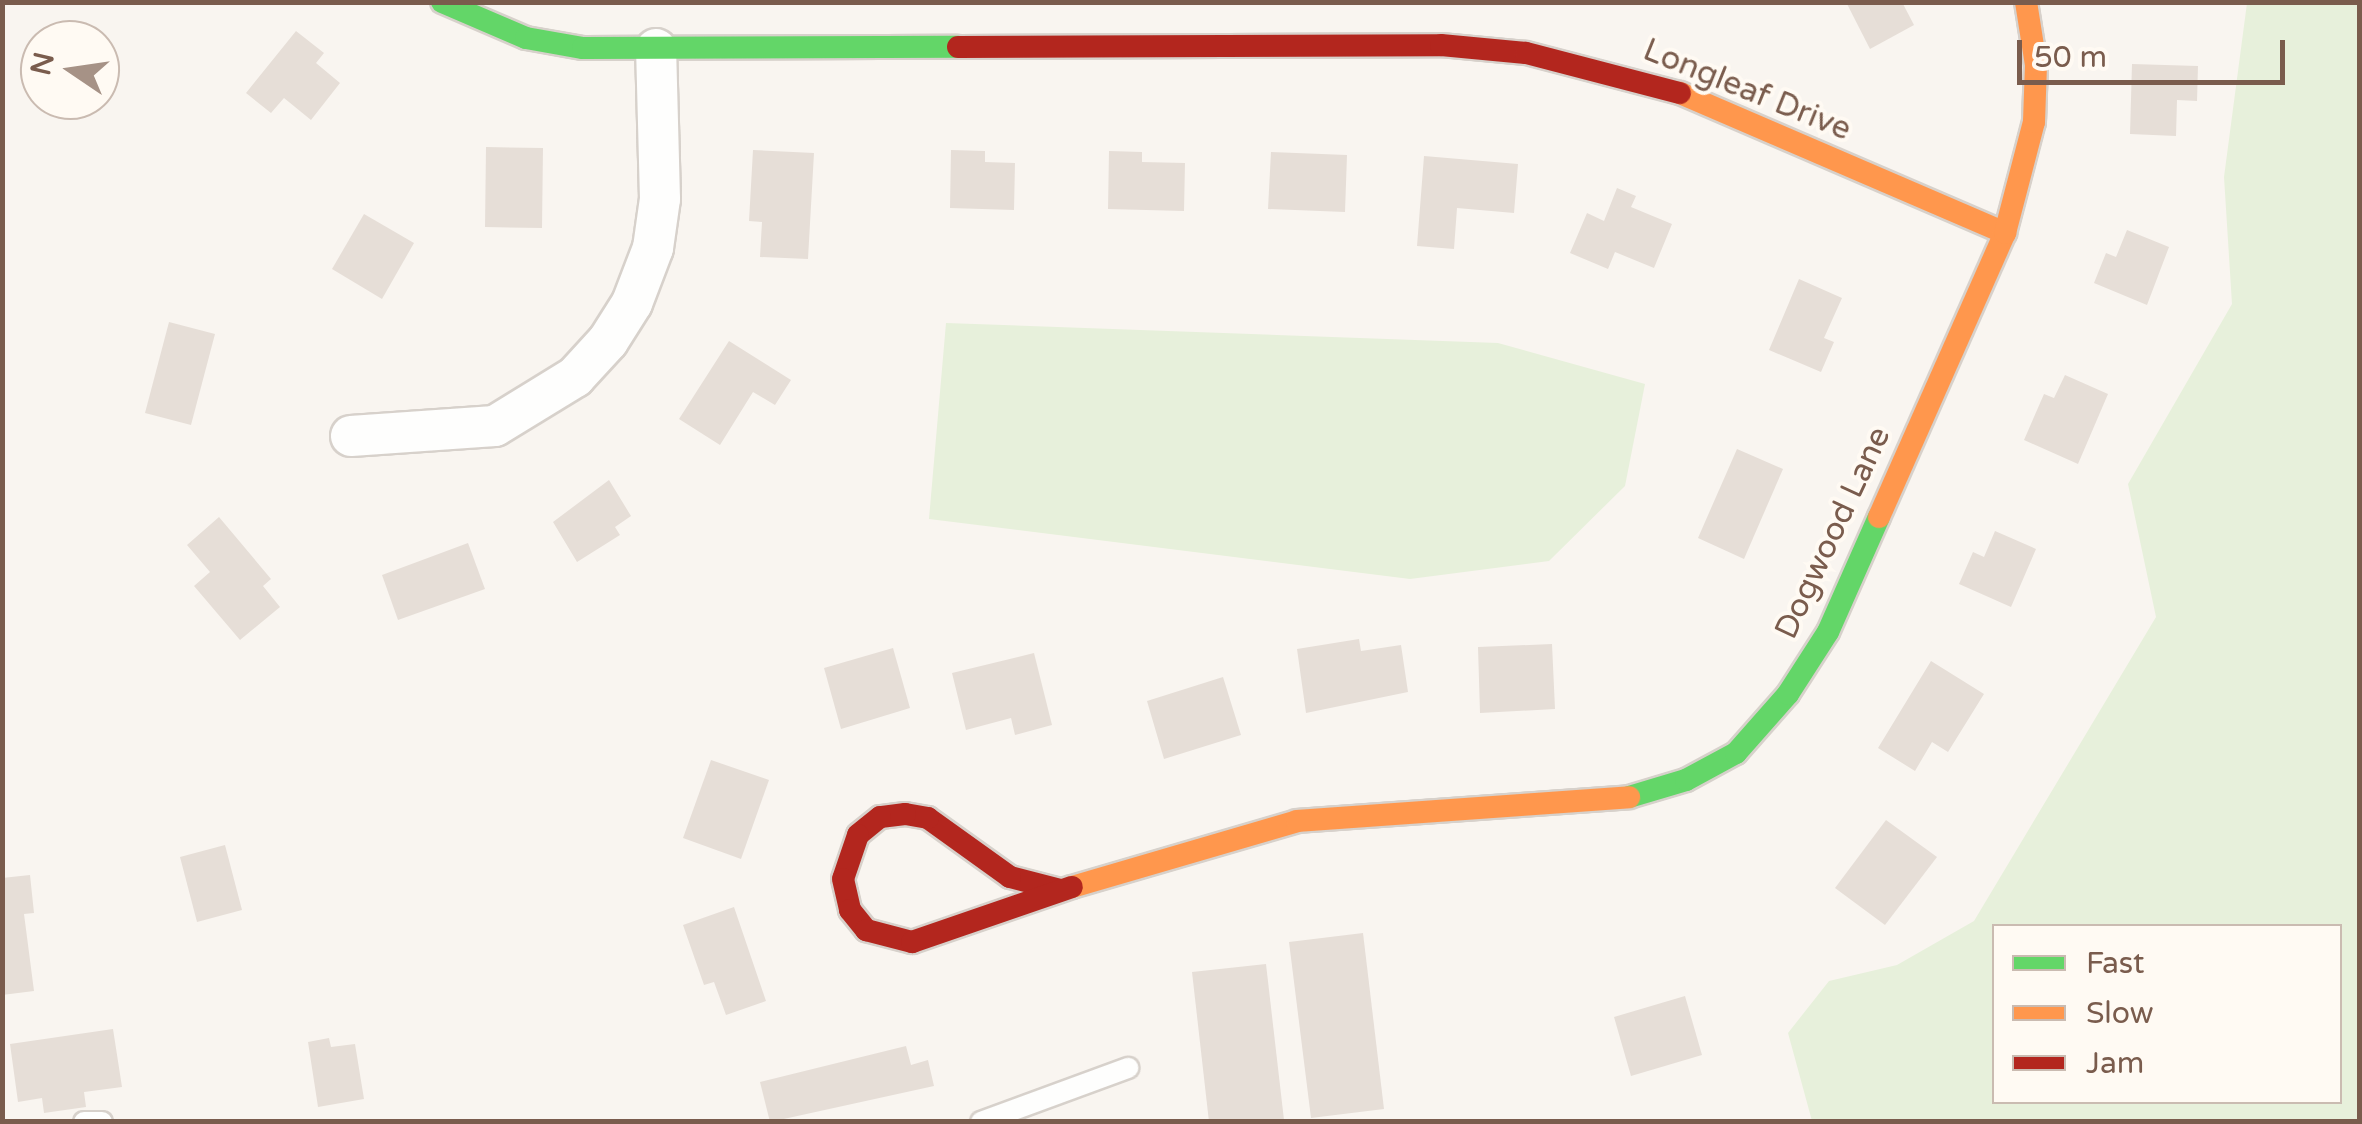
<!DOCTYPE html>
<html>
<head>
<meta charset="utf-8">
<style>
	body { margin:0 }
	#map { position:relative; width:2362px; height:1124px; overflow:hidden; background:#f9f5f0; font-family:"Varela Round",sans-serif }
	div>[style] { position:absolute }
	.green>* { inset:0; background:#e7f0db }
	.building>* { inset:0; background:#e6ded7 }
	.roads { filter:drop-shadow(2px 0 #d7d1cb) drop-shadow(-2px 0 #d7d1cb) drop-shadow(0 2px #d7d1cb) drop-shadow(0 -2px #d7d1cb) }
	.lane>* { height:20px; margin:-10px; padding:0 10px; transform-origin:10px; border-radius:10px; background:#fefefd }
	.street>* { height:40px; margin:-20px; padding:0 20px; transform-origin:20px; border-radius:20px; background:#fefefd }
	.fast>* { height:22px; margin:-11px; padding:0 11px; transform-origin:11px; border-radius:11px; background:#63d668 }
	.slow>* { height:22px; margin:-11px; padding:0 11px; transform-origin:11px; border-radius:11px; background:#ff974d }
	.jam>* { height:22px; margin:-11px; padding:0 11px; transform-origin:11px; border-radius:11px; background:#b3261e }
	span { translate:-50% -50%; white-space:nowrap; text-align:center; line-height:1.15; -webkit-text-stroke:8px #fffaf3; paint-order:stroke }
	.street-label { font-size:32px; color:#7a5c4d }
	.frame { position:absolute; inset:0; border:5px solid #7a5c4d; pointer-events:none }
	.legend { position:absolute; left:1992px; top:924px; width:350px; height:180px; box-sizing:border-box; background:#fffaf3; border:2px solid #cabbb1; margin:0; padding:12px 18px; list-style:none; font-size:30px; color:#7a5c4d }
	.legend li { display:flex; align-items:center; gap:20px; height:50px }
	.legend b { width:50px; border:2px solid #cabbb1 }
	.north { position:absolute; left:20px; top:20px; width:100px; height:100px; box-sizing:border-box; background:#fffaf3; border:2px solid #cabbb1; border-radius:50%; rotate:283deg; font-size:28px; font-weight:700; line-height:40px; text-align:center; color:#7a5c4d }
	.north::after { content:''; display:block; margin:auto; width:35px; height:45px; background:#a69286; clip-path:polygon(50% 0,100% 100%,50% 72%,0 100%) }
	.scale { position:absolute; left:2017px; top:40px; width:268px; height:45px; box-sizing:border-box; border:5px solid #7a5c4d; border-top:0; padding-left:12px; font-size:30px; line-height:35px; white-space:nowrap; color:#7a5c4d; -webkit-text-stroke:8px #fffaf3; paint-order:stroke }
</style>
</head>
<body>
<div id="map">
	<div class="green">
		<i style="clip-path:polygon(evenodd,2247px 3px,2359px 3px,2359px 1121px,1812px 1121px,1788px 1033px,1829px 981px,1897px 965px,1974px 921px,2156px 617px,2128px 484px,2232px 304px,2224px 177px,2247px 3px,1994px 926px,2340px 926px,2340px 1102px,1994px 1102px,1994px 926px)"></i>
		<i style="clip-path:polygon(946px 323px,1498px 343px,1645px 384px,1625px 486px,1549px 561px,1410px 579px,929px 519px)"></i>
	</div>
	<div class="building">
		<i style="clip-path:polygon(1846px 2px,1902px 2px,1914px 25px,1870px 49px)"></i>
		<i style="clip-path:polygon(296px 31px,324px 53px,316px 63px,340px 83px,311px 120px,284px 98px,271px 113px,246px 93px)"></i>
		<i style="clip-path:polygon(2132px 64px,2198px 66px,2197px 101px,2177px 100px,2176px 136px,2130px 134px)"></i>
		<i style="clip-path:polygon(486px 147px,543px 148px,542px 228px,485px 227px)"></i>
		<i style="clip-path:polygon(753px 150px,814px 153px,808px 259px,760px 257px,762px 222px,749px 221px)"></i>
		<i style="clip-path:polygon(951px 150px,985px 151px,985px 162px,1015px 163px,1014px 210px,950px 208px)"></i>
		<i style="clip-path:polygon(1109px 151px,1142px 152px,1142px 162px,1185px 163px,1184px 211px,1108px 209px)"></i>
		<i style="clip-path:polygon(1271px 152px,1347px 155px,1345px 212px,1268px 209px)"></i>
		<i style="clip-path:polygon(1424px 156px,1518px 164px,1514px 213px,1457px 208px,1454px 249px,1417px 246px)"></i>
		<i style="clip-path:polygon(1617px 188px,1636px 196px,1631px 207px,1672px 224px,1654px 268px,1615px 252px,1608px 269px,1570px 253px,1587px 213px,1604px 221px)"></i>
		<i style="clip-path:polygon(364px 214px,414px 243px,382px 299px,332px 269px)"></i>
		<i style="clip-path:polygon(2127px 230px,2169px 247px,2147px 305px,2094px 283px,2106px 253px,2116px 257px)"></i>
		<i style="clip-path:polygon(1799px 279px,1842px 298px,1824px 338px,1834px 342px,1821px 372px,1769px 350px)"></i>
		<i style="clip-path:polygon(169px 322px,215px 334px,191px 425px,145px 413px)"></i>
		<i style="clip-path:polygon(729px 341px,791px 380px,775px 405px,753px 392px,720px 445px,679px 419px)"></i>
		<i style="clip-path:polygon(2065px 375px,2108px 394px,2078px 464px,2024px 440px,2044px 394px,2054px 398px)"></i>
		<i style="clip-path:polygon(1737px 449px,1783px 469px,1744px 559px,1698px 538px)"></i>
		<i style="clip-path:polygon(609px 480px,631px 516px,615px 527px,620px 535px,577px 562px,553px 522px)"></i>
		<i style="clip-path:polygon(219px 517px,271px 579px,263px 586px,280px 607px,240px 640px,194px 586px,210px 572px,187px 545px)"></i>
		<i style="clip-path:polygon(1995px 531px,2036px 549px,2011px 607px,1959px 584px,1973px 552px,1984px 557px)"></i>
		<i style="clip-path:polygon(468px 543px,485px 589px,398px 620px,382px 575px)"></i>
		<i style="clip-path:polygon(1359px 639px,1361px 651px,1401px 645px,1408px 692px,1306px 713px,1297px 649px)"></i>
		<i style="clip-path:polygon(1552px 644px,1555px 709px,1480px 713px,1478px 647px)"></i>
		<i style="clip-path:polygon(893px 648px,910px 708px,841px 729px,824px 668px)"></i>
		<i style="clip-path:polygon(1034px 653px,1052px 725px,1015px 735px,1011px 718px,966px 730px,952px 673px)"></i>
		<i style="clip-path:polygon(1931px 661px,1984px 694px,1948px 752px,1932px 742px,1915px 771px,1878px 748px)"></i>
		<i style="clip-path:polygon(1223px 677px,1241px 735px,1164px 759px,1147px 701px)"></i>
		<i style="clip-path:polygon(711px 760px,769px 780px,741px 859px,683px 838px)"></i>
		<i style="clip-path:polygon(1886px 820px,1937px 857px,1885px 925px,1835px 888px)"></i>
		<i style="clip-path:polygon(225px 845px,242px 910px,197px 922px,180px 857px)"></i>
		<i style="clip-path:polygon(30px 875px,34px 913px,24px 914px,34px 991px,2px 995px,2px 878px)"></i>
		<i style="clip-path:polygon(734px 907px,766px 1001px,726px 1015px,714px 982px,704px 985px,683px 925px)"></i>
		<i style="clip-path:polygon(1363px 933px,1384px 1109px,1311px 1118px,1289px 942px)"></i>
		<i style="clip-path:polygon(1266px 964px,1284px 1120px,1209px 1122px,1192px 972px)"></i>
		<i style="clip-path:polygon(1685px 996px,1702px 1055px,1631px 1076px,1614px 1017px)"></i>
		<i style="clip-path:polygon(113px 1029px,122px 1087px,84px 1092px,86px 1107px,44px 1113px,42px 1098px,18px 1102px,10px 1044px)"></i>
		<i style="clip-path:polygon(329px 1038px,331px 1047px,355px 1044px,364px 1099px,318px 1107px,308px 1042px)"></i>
		<i style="clip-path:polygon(906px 1046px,911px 1065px,928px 1060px,934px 1086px,770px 1122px,760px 1082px)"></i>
	</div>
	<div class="roads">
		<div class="lane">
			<i style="left:84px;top:1122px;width:18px"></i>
			<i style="left:981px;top:1122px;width:157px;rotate:-20.2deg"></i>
		</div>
		<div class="street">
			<i style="left:351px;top:436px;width:144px;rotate:-4deg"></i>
			<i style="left:495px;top:426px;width:94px;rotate:-31.5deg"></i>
			<i style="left:575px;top:377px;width:49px;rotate:-47.5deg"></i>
			<i style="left:608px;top:341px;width:45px;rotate:-57.7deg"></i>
			<i style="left:632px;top:303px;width:59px;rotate:-69.1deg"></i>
			<i style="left:653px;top:248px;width:49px;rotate:-81.9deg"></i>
			<i style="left:660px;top:199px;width:150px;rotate:-91.5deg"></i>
		</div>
		<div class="fast">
			<i style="left:442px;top:2px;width:91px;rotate:23.2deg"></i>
			<i style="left:526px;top:38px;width:58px;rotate:10deg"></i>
			<i style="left:583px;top:48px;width:375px;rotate:-0.2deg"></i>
			<i style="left:1629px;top:797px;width:59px;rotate:-16.6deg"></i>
			<i style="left:1686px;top:780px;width:57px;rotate:-28.4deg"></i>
			<i style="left:1736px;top:753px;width:79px;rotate:-48.6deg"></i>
			<i style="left:1788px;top:694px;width:74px;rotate:-57.2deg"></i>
			<i style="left:1828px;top:632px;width:126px;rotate:-66.1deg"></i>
		</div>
		<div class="slow">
			<i style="left:1680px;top:93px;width:354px;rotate:23.3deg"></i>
			<i style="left:1879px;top:517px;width:311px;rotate:-66.1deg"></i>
			<i style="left:2005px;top:233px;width:115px;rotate:-75.4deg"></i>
			<i style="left:2034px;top:122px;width:57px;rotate:-88deg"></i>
			<i style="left:2036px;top:65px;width:64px;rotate:-99deg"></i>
			<i style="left:1072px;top:887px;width:234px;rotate:-16.3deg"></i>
			<i style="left:1297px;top:821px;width:333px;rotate:-4.1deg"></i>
		</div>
		<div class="jam">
			<i style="left:958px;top:47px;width:483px;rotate:-0.2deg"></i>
			<i style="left:1441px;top:45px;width:85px;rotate:5.4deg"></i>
			<i style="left:1526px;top:53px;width:159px;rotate:14.6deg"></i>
			<i style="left:1060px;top:890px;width:52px;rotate:-165.4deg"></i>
			<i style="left:1010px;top:877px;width:101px;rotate:-144.3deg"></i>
			<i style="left:928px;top:818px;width:23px;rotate:-170deg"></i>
			<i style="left:905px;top:814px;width:25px;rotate:173deg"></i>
			<i style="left:880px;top:817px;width:28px;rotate:141deg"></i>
			<i style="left:858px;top:835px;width:46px;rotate:108.8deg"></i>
			<i style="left:843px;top:879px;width:32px;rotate:77deg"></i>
			<i style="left:850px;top:910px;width:26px;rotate:51deg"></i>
			<i style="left:866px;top:930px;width:48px;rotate:14.6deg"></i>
			<i style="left:912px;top:942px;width:169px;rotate:-19deg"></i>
		</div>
	</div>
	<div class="street-label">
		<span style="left:1747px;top:90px;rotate:22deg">Longleaf Drive</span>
		<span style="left:1833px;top:533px;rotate:-65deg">Dogwood Lane</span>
	</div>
	<div class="frame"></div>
	<ul class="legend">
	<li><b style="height:12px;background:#63d668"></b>Fast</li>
	<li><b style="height:12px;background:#ff974d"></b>Slow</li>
	<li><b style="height:12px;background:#b3261e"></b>Jam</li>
	</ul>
	<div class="north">N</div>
	<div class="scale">50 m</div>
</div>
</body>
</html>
